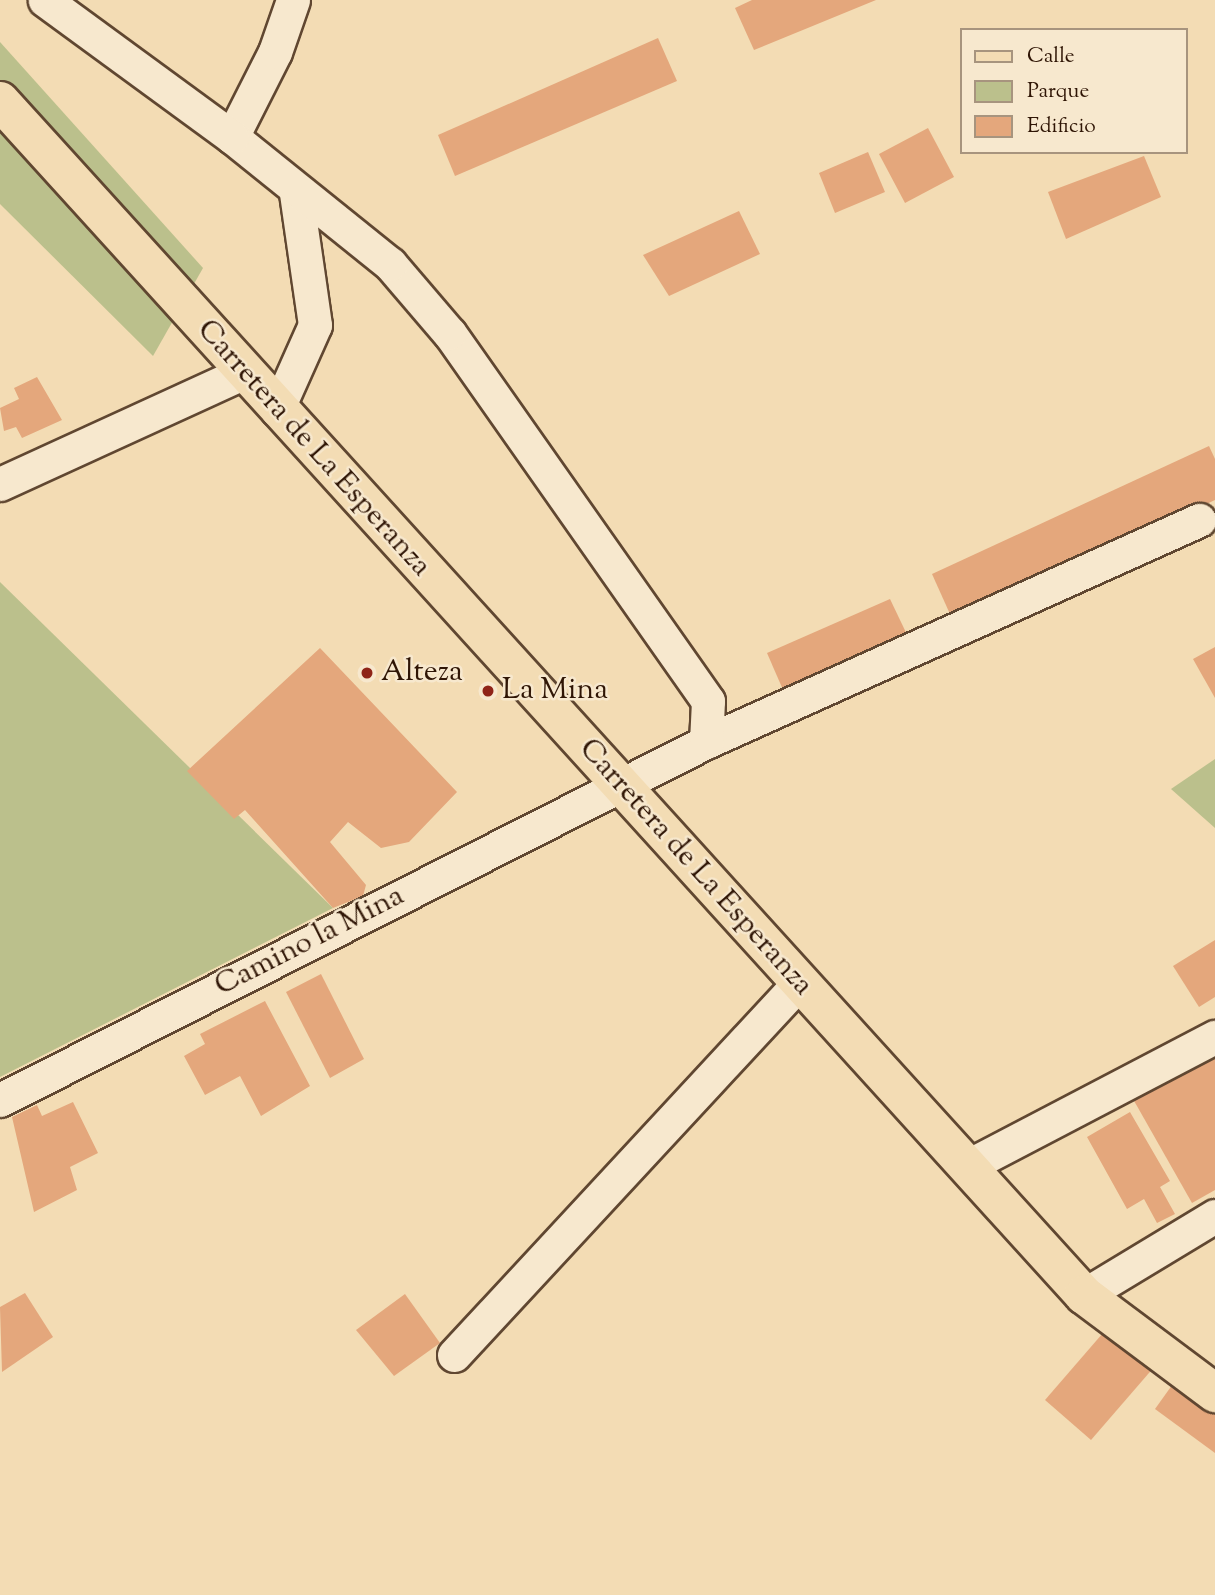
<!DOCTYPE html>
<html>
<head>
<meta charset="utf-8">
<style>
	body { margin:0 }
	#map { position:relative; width:1215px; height:1595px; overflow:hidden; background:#f3dcb4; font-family:"Sorts Mill Goudy",serif }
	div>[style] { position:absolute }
	.green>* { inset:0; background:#bbc08c }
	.building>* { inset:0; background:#e4a77c }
	.roads { filter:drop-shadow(2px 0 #604731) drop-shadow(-2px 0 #604731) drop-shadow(0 2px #604731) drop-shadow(0 -2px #604731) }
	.minor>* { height:33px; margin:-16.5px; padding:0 16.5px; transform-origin:16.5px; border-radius:16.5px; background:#f7e8ce }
	.major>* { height:38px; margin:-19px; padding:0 19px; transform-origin:19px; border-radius:19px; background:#f3dcb4 }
	.dots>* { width:19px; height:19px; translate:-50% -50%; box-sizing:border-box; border:4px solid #f7e8ce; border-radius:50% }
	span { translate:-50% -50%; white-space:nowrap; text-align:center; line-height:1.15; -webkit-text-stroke:5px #f7e8ce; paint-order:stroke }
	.street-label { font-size:30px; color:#2f1505 }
	.poi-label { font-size:30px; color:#2f1505 }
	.left { translate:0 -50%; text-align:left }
	.legend { position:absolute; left:960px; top:28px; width:228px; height:126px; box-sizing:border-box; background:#f7e8ce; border:2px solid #a7947e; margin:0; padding:9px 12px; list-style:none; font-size:21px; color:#2f1505 }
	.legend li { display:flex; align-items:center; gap:14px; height:35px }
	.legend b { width:35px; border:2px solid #a7947e }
</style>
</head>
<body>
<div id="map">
	<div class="green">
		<i style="clip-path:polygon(0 42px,203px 268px,153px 356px,0 204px)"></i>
		<i style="clip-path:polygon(0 582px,333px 908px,0 1077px)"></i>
		<i style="clip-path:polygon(1215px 759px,1215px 828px,1171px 789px)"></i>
	</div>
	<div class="building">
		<i style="clip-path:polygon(752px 0,876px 0,754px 50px,735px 8px)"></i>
		<i style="clip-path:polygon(658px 38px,677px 81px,455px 176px,438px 135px)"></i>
		<i style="clip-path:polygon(928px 128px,954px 177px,905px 203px,879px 154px)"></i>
		<i style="clip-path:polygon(868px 152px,885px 192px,835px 213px,819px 173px)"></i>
		<i style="clip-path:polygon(1144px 156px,1161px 197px,1066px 239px,1048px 192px)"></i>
		<i style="clip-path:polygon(739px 211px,760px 254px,669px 296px,643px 255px)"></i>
		<i style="clip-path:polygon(37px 377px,62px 420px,22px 438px,16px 427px,4px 431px,0 408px,19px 399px,14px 388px)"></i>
		<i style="clip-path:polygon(1209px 446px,1215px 459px,1215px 500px,954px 623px,932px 574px)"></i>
		<i style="clip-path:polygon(890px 599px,911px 643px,787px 699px,767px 653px)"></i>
		<i style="clip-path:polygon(1215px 647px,1215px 698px,1193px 659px)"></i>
		<i style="clip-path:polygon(320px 648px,457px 792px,409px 842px,381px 848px,348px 822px,330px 842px,366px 885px,363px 896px,333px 908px,245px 810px,234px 819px,187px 771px)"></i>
		<i style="clip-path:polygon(1215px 940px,1215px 997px,1199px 1007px,1173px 966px)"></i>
		<i style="clip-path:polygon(321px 974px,364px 1059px,330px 1078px,286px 992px)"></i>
		<i style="clip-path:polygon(265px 1001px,310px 1086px,261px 1116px,240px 1076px,205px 1095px,184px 1056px,205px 1044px,200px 1034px)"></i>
		<i style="clip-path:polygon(1215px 1055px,1215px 1190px,1192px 1203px,1133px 1099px)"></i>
		<i style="clip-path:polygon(73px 1102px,98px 1153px,70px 1167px,77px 1190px,34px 1212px,12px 1117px,37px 1105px,42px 1116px)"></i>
		<i style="clip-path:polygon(1130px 1112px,1170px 1181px,1160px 1187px,1175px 1214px,1157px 1223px,1144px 1199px,1127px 1209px,1087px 1137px)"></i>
		<i style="clip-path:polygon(25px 1293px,53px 1337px,2px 1372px,0 1307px)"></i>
		<i style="clip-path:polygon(405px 1294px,440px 1343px,394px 1376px,356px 1330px)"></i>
		<i style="clip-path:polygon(1109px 1326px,1155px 1366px,1091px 1440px,1045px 1400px)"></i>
		<i style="clip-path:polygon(1175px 1381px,1215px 1410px,1215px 1453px,1155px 1409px)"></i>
	</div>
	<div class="roads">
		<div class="minor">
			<i style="left:232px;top:137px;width:95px;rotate:-63.2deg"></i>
			<i style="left:275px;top:52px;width:55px;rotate:-70.9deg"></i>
			<i style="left:277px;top:410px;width:93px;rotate:-65.9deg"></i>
			<i style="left:315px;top:325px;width:133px;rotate:-98.2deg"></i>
			<i style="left:0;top:484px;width:267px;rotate:-24.6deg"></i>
			<i style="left:706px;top:742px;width:541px;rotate:-24.24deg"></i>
			<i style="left:0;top:1100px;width:792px;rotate:-26.89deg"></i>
			<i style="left:706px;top:742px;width:41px;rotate:-87.2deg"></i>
			<i style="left:708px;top:701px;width:450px;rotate:-125.1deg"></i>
			<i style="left:449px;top:333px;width:91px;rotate:-130.5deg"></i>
			<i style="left:390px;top:264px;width:203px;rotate:-141.2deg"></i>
			<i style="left:232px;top:137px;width:232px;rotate:-143.8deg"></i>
			<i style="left:966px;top:1167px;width:281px;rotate:-27.6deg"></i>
			<i style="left:1084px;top:1295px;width:153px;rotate:-31.1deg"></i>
			<i style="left:454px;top:1355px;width:507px;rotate:-47.16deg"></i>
		</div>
		<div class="major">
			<i style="left:0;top:101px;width:1613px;rotate:47.76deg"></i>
			<i style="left:1084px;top:1295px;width:164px;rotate:36.8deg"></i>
		</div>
	</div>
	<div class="dots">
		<i style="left:367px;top:673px;background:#8f2418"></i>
		<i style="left:488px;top:691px;background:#8f2418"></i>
	</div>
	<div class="street-label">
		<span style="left:313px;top:449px;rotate:48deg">Carretera de La Esperanza</span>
		<span style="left:695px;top:868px;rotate:48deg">Carretera de La Esperanza</span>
		<span style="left:310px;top:942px;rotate:-27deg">Camino la Mina</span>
	</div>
	<div class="poi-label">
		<span class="left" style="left:381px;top:673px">Alteza</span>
		<span class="left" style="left:502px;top:691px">La Mina</span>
	</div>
	<ul class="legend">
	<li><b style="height:9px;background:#f3dcb4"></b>Calle</li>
	<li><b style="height:19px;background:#bbc08c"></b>Parque</li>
	<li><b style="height:19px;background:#e4a77c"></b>Edificio</li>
	</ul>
</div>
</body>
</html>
